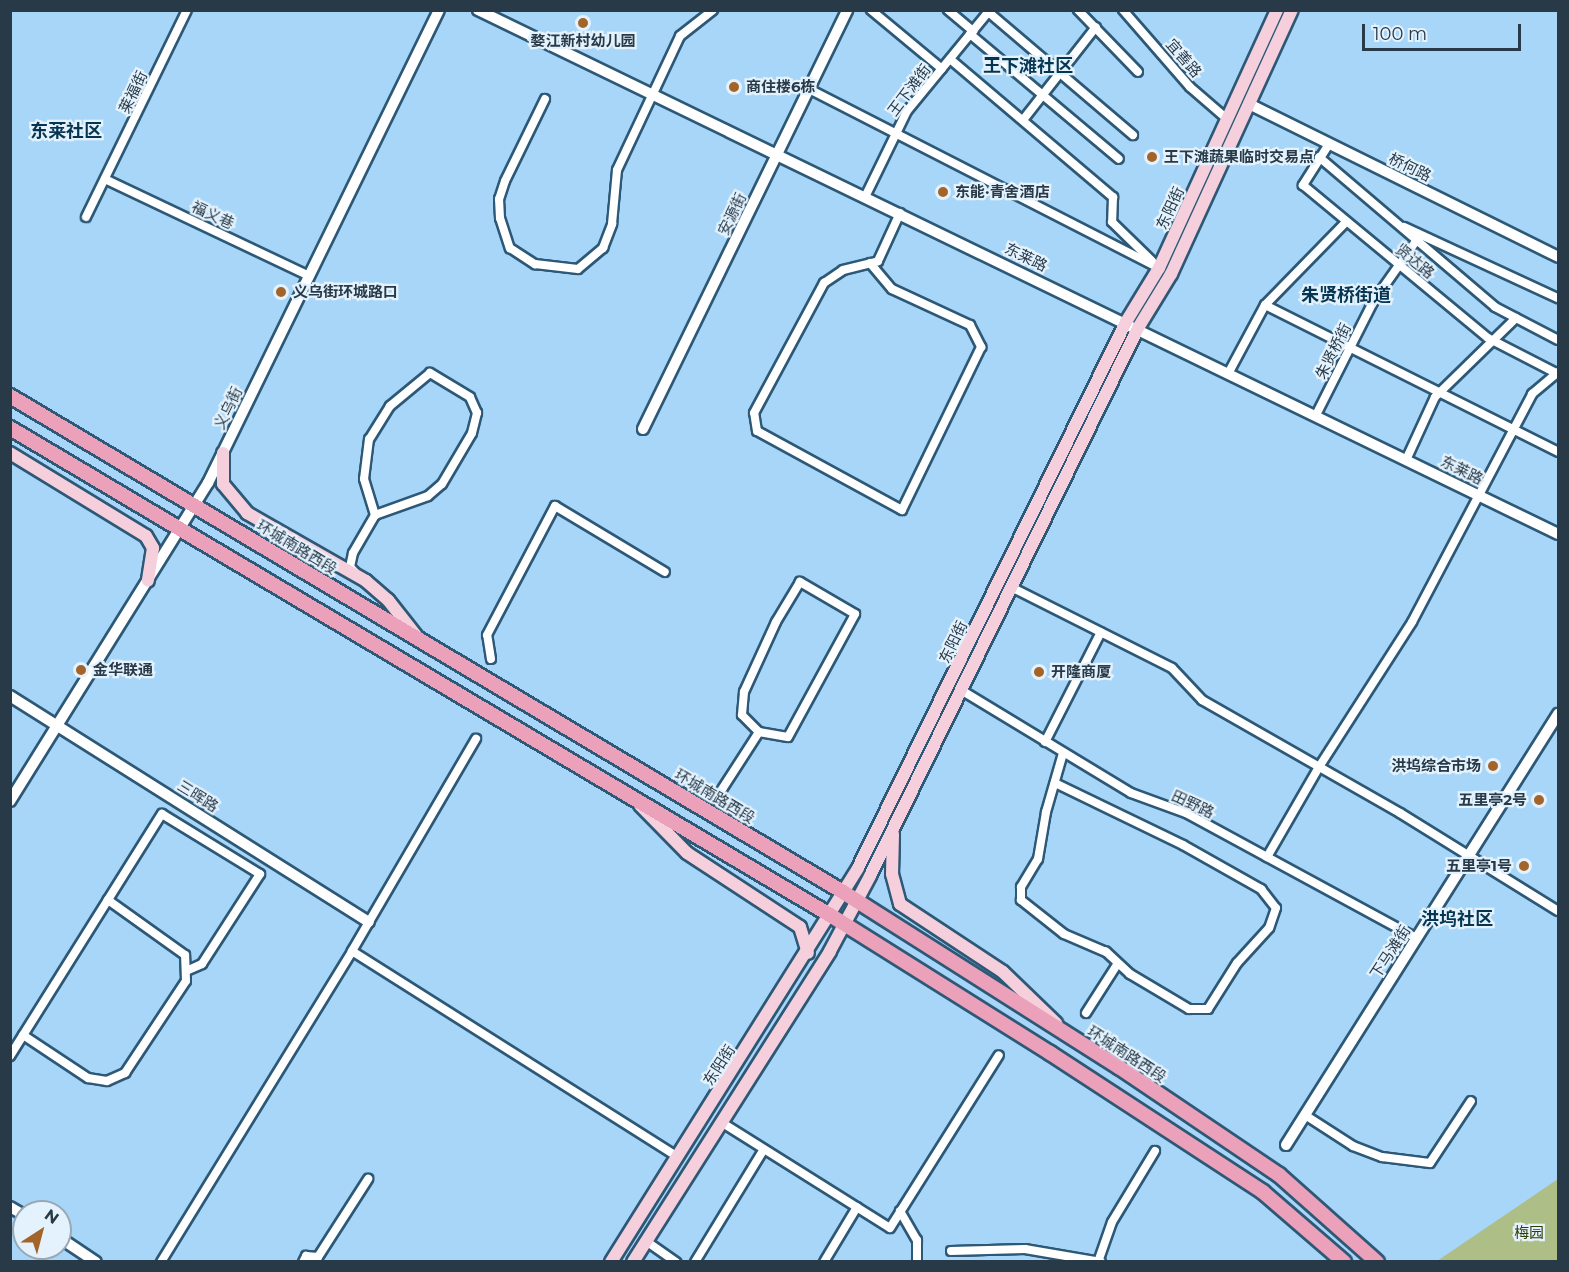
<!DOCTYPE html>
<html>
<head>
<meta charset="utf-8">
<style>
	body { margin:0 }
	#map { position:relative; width:1569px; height:1272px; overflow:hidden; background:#a7d6f9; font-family:Montserrat,"Noto Sans SC",sans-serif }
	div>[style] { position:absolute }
	.green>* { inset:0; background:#aebe87 }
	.roads { filter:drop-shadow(2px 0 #2d5876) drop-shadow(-2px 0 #2d5876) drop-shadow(0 2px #2d5876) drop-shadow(0 -2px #2d5876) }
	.minor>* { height:8px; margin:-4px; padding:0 4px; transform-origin:4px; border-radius:4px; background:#fff }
	.tertiary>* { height:10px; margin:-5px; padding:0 5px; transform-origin:5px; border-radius:5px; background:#fff }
	.secondary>* { height:12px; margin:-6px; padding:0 6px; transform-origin:6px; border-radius:6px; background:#f5d0dc }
	.primary>* { height:14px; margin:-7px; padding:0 7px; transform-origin:7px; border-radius:7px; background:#eba1b9 }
	.dots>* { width:16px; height:16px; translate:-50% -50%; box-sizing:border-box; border:3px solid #e4f2fd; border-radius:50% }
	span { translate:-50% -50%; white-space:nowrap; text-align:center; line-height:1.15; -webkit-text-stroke:4.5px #e4f2fd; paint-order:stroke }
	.poi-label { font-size:15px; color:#283a48; font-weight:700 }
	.left { translate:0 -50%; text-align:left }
	.right { translate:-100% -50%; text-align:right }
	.street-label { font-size:15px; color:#283a48 }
	.park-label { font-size:15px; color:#303c00 }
	.quarter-label { font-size:18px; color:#053551; font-weight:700 }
	.frame { position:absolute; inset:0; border:12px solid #283a48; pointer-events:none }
	.north { position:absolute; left:12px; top:1200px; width:60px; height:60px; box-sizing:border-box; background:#e4f2fd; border:2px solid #99a8b5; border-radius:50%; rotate:36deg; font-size:16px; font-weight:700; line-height:24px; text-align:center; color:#283a48 }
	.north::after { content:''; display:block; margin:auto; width:21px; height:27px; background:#a26429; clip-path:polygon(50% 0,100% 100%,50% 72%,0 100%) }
	.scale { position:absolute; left:1362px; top:24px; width:159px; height:27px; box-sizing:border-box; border:3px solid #283a48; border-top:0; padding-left:8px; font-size:18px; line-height:21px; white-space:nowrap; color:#283a48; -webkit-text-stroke:4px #e4f2fd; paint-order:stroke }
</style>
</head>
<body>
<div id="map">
	<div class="green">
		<i style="clip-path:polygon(1558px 1179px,1558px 1261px,1437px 1261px)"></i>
	</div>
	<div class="roads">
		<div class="minor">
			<i style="left:871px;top:10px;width:92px;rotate:39.7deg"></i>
			<i style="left:948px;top:10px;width:33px;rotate:40deg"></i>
			<i style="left:986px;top:10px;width:193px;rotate:40.4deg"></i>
			<i style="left:1078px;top:10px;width:86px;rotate:45.9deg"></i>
			<i style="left:1123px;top:10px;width:102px;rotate:49deg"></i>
			<i style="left:1190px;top:87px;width:49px;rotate:40.9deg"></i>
			<i style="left:970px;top:34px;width:194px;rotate:40deg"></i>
			<i style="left:950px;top:59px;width:214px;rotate:40.3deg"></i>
			<i style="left:1113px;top:197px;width:25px;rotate:92deg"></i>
			<i style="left:1112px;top:222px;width:56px;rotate:44.3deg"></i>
			<i style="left:809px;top:89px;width:393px;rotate:27.1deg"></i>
			<i style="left:545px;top:99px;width:91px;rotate:116deg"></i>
			<i style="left:505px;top:181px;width:19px;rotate:108deg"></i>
			<i style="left:499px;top:199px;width:19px;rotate:87deg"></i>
			<i style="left:500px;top:218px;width:32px;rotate:72deg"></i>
			<i style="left:510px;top:248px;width:30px;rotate:33deg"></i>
			<i style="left:535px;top:264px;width:43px;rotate:6.6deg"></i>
			<i style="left:578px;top:269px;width:33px;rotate:-40deg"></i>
			<i style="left:603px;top:248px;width:26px;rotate:-69deg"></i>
			<i style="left:612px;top:224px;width:54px;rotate:-84.7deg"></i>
			<i style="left:617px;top:170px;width:148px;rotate:-64.8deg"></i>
			<i style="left:680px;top:36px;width:42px;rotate:-38.2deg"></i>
			<i style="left:1023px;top:120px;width:118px;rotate:-51.9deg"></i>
			<i style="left:1329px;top:144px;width:49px;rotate:122.4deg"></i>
			<i style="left:1303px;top:185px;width:240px;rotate:39.6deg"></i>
			<i style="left:1488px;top:338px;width:79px;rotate:27.2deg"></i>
			<i style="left:1319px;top:157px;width:231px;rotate:40.4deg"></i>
			<i style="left:1495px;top:307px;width:71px;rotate:27.6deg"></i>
			<i style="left:105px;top:179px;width:226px;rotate:25.4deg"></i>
			<i style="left:865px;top:197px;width:96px;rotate:-64deg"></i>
			<i style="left:907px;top:111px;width:131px;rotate:-50.6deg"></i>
			<i style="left:86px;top:217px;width:230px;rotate:-64deg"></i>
			<i style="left:1404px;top:227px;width:170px;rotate:24.8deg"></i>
			<i style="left:870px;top:263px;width:34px;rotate:50deg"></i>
			<i style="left:892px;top:289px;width:86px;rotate:24.8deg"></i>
			<i style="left:970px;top:325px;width:25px;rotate:63deg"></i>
			<i style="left:981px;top:347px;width:181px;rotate:115.9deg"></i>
			<i style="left:902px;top:510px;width:165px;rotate:-151.4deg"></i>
			<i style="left:757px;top:431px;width:18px;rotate:-99deg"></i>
			<i style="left:754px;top:413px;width:148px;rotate:-61.7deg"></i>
			<i style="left:824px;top:283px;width:23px;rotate:-34deg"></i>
			<i style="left:843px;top:270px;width:36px;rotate:-14deg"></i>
			<i style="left:878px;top:261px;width:53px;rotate:-65.4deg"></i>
			<i style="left:1265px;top:305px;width:328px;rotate:26.6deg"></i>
			<i style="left:1229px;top:372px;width:76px;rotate:-61.8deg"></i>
			<i style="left:1265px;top:305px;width:116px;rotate:-45.7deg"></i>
			<i style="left:1316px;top:415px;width:127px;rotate:-63.2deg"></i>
			<i style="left:1373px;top:302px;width:75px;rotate:-54.8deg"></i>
			<i style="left:1406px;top:460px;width:69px;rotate:-65.3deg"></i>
			<i style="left:1435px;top:397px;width:113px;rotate:-44.3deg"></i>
			<i style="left:356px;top:573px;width:8px;rotate:-135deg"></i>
			<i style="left:350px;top:567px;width:14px;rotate:-78deg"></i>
			<i style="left:353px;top:553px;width:44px;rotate:-59.9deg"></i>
			<i style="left:375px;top:515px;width:56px;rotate:-19.7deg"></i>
			<i style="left:428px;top:496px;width:18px;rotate:-41deg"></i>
			<i style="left:442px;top:484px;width:59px;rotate:-59.5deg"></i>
			<i style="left:472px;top:433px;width:21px;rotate:-76deg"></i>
			<i style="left:477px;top:413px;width:17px;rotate:-114deg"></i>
			<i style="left:470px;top:397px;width:47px;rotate:-149deg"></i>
			<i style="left:430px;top:373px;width:52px;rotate:140.5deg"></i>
			<i style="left:390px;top:406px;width:39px;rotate:122deg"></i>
			<i style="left:369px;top:439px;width:40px;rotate:97.1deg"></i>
			<i style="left:364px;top:479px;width:38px;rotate:73deg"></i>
			<i style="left:1011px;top:587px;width:180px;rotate:26.7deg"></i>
			<i style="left:1172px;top:668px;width:44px;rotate:46.8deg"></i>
			<i style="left:1202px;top:700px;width:228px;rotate:29.7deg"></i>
			<i style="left:1400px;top:813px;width:186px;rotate:31.8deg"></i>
			<i style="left:491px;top:659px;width:24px;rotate:-99deg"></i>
			<i style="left:487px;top:635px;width:146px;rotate:-62.2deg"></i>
			<i style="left:555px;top:506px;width:128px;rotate:31deg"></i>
			<i style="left:961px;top:690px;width:199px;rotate:31.2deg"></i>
			<i style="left:1131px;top:793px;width:59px;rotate:20deg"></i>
			<i style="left:1186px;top:813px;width:262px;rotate:28.5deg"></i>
			<i style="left:1045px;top:742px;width:123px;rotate:-63deg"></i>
			<i style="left:1055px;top:783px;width:142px;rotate:25.8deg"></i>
			<i style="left:1183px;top:845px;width:90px;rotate:29.4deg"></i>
			<i style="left:1261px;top:889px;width:24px;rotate:52deg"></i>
			<i style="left:1276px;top:908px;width:21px;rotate:109deg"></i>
			<i style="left:1269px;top:928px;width:47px;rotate:132.4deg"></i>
			<i style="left:1237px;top:963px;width:54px;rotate:122.2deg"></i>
			<i style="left:1208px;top:1009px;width:19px;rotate:180deg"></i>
			<i style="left:1189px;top:1009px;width:69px;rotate:-149.3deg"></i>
			<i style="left:1130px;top:974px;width:33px;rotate:-137deg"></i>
			<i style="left:1106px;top:952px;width:46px;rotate:-156.8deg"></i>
			<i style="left:1064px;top:934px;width:55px;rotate:-141.7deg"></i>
			<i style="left:1021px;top:900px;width:13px;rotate:-90deg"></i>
			<i style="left:1021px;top:887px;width:33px;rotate:-59deg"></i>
			<i style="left:1038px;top:859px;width:48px;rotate:-80.3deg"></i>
			<i style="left:1046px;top:812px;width:61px;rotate:-73.9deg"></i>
			<i style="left:719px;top:794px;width:74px;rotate:-57.2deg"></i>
			<i style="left:759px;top:732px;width:29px;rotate:10deg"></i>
			<i style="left:788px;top:737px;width:140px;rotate:-61.4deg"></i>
			<i style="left:855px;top:614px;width:64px;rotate:-149.8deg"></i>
			<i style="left:800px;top:582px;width:47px;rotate:121deg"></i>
			<i style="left:776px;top:622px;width:77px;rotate:114.6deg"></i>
			<i style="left:744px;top:692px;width:23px;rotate:95deg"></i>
			<i style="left:742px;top:715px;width:24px;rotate:45deg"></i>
			<i style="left:1267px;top:857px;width:104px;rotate:-60deg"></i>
			<i style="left:1319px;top:767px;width:172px;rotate:-57.3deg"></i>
			<i style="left:1412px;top:622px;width:258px;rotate:-62.2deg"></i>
			<i style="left:1532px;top:394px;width:34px;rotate:-40deg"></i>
			<i style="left:352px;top:951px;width:386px;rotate:32.3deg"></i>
			<i style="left:1086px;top:1013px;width:59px;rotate:-57.4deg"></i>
			<i style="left:23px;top:1035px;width:78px;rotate:33.5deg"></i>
			<i style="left:88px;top:1078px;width:19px;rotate:9deg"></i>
			<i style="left:107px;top:1081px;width:20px;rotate:-24deg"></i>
			<i style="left:125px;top:1073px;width:110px;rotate:-56.5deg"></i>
			<i style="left:186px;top:981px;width:26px;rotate:-92deg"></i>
			<i style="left:185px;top:955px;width:95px;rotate:-144.5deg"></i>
			<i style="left:10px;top:1056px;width:286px;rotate:-57.9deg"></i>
			<i style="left:162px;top:814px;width:115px;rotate:31.5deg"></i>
			<i style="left:260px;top:874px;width:107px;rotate:122.8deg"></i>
			<i style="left:202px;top:964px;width:17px;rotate:156deg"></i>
			<i style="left:1305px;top:1115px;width:57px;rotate:32.9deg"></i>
			<i style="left:1353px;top:1146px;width:31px;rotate:21deg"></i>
			<i style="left:1382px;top:1157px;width:48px;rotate:7.1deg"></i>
			<i style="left:1430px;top:1163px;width:74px;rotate:-56.5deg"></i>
			<i style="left:721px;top:1122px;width:199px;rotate:32.1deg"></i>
			<i style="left:890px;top:1228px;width:204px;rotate:-57.8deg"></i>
			<i style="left:900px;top:1211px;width:34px;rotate:60deg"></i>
			<i style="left:917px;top:1240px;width:22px;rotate:90deg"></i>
			<i style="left:646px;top:1241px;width:37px;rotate:35deg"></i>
			<i style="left:951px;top:1251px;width:74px;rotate:-1.5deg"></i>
			<i style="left:1025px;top:1249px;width:77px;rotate:9.7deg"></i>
			<i style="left:161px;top:1262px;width:365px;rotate:-58.4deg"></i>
			<i style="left:352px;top:951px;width:246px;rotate:-59.7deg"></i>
			<i style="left:303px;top:1262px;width:7px;rotate:-63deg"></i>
			<i style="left:306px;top:1256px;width:12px;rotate:5deg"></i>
			<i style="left:318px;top:1257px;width:93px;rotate:-57.3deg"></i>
			<i style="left:695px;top:1262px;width:132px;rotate:-58.6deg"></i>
			<i style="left:824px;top:1262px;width:64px;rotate:-59deg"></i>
			<i style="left:1098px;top:1262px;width:42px;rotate:-70.7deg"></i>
			<i style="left:1112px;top:1222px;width:83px;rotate:-58.8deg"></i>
		</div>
		<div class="tertiary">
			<i style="left:478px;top:10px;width:1200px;rotate:25.88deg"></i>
			<i style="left:1249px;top:104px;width:345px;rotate:26.3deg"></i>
			<i style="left:643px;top:429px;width:466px;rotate:-64deg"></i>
			<i style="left:10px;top:696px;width:424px;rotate:32.2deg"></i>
			<i style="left:10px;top:801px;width:375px;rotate:-58.1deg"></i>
			<i style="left:208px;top:483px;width:526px;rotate:-63.97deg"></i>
			<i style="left:1286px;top:1145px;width:510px;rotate:-57.74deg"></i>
			<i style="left:10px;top:1207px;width:16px;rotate:30deg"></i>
			<i style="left:60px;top:1238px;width:43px;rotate:33.7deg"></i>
		</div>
		<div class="secondary">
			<i style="left:10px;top:453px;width:159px;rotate:31.4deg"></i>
			<i style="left:146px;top:536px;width:14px;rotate:60deg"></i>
			<i style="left:153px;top:548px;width:33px;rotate:99deg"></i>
			<i style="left:223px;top:453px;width:31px;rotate:90deg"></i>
			<i style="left:223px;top:484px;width:38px;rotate:50deg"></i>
			<i style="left:247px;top:513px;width:137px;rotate:29.7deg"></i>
			<i style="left:366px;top:581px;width:29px;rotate:41deg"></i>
			<i style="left:388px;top:600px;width:48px;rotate:51.7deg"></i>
			<i style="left:640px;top:805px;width:67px;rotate:45.6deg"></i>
			<i style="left:687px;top:853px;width:135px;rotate:33.2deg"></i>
			<i style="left:800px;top:927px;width:27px;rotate:73deg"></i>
			<i style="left:893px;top:834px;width:40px;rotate:91.4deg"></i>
			<i style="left:892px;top:874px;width:31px;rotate:75deg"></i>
			<i style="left:900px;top:904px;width:123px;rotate:33.4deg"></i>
			<i style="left:1003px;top:972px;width:74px;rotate:43.9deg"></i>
			<i style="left:611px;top:1262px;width:465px;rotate:-57.9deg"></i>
			<i style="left:858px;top:868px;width:608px;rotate:-63.86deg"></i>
			<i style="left:1126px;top:322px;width:63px;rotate:-58.6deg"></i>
			<i style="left:1159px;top:268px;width:284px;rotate:-65.4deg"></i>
			<i style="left:633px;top:1262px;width:368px;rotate:-57.6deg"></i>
			<i style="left:830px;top:951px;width:85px;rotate:-61.9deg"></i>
			<i style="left:870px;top:876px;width:610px;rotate:-63.94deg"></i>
			<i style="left:1138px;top:328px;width:63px;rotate:-58.6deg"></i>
			<i style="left:1171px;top:274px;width:290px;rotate:-65.4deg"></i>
		</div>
		<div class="primary">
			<i style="left:10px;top:396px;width:969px;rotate:30.77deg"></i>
			<i style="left:843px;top:892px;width:327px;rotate:32.4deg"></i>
			<i style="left:1119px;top:1067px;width:193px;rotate:34deg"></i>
			<i style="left:1279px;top:1175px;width:131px;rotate:41.6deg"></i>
			<i style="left:10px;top:428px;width:954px;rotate:30.71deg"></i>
			<i style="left:830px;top:915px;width:260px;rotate:32.1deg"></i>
			<i style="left:1050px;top:1053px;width:254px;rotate:33.1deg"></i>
			<i style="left:1263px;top:1192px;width:107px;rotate:40.8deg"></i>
		</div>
	</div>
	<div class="dots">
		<i style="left:583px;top:23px;background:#a26429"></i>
		<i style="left:734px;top:87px;background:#a26429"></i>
		<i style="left:1152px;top:157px;background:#a26429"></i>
		<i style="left:943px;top:192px;background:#a26429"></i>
		<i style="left:281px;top:292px;background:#a26429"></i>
		<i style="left:81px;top:670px;background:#a26429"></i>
		<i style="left:1039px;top:672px;background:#a26429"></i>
		<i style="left:1493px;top:766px;background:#a26429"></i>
		<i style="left:1539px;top:800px;background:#a26429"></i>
		<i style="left:1524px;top:866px;background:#a26429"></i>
	</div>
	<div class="poi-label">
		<span style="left:583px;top:41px">婺江新村幼儿园</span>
		<span class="left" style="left:746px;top:87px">商住楼6栋</span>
		<span class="left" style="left:1164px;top:157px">王下滩蔬果临时交易点</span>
		<span class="left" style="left:955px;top:192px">东能·青舍酒店</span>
		<span class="left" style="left:293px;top:292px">义乌街环城路口</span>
		<span class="left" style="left:93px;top:670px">金华联通</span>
		<span class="left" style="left:1051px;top:672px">开隆商厦</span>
		<span class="right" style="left:1481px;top:766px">洪坞综合市场</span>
		<span class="right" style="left:1527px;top:800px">五里亭2号</span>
		<span class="right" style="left:1512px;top:866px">五里亭1号</span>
	</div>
	<div class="street-label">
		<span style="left:1184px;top:58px;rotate:49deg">宜善路</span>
		<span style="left:909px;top:90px;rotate:-53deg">王下滩街</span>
		<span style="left:133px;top:92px;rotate:-64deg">莱福街</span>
		<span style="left:1410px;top:167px;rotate:26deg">桥何路</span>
		<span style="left:1170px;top:208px;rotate:-65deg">东阳街</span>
		<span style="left:732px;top:214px;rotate:-64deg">安源街</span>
		<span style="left:213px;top:215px;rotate:25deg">福义巷</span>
		<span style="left:1026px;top:257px;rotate:26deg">东莱路</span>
		<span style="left:1415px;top:261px;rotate:39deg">贤达路</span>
		<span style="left:1333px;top:351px;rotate:-63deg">朱贤桥街</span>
		<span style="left:228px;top:408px;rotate:-64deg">义乌街</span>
		<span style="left:1462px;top:470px;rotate:26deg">东莱路</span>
		<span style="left:297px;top:547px;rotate:31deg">环城南路西段</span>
		<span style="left:953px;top:642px;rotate:-64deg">东阳街</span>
		<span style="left:198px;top:796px;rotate:32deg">三晖路</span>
		<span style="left:715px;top:796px;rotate:31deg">环城南路西段</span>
		<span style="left:1193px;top:804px;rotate:25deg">田野路</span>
		<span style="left:1390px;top:952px;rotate:-57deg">下马滩街</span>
		<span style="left:1127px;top:1054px;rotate:33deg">环城南路西段</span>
		<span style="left:719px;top:1065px;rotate:-57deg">东阳街</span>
	</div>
	<div class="park-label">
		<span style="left:1529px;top:1233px">梅园</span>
	</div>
	<div class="quarter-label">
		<span style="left:1028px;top:66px">王下滩社区</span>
		<span style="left:66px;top:131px">东莱社区</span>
		<span style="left:1346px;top:295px">朱贤桥街道</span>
		<span style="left:1457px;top:919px">洪坞社区</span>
	</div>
	<div class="frame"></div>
	<div class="north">N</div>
	<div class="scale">100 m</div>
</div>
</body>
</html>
